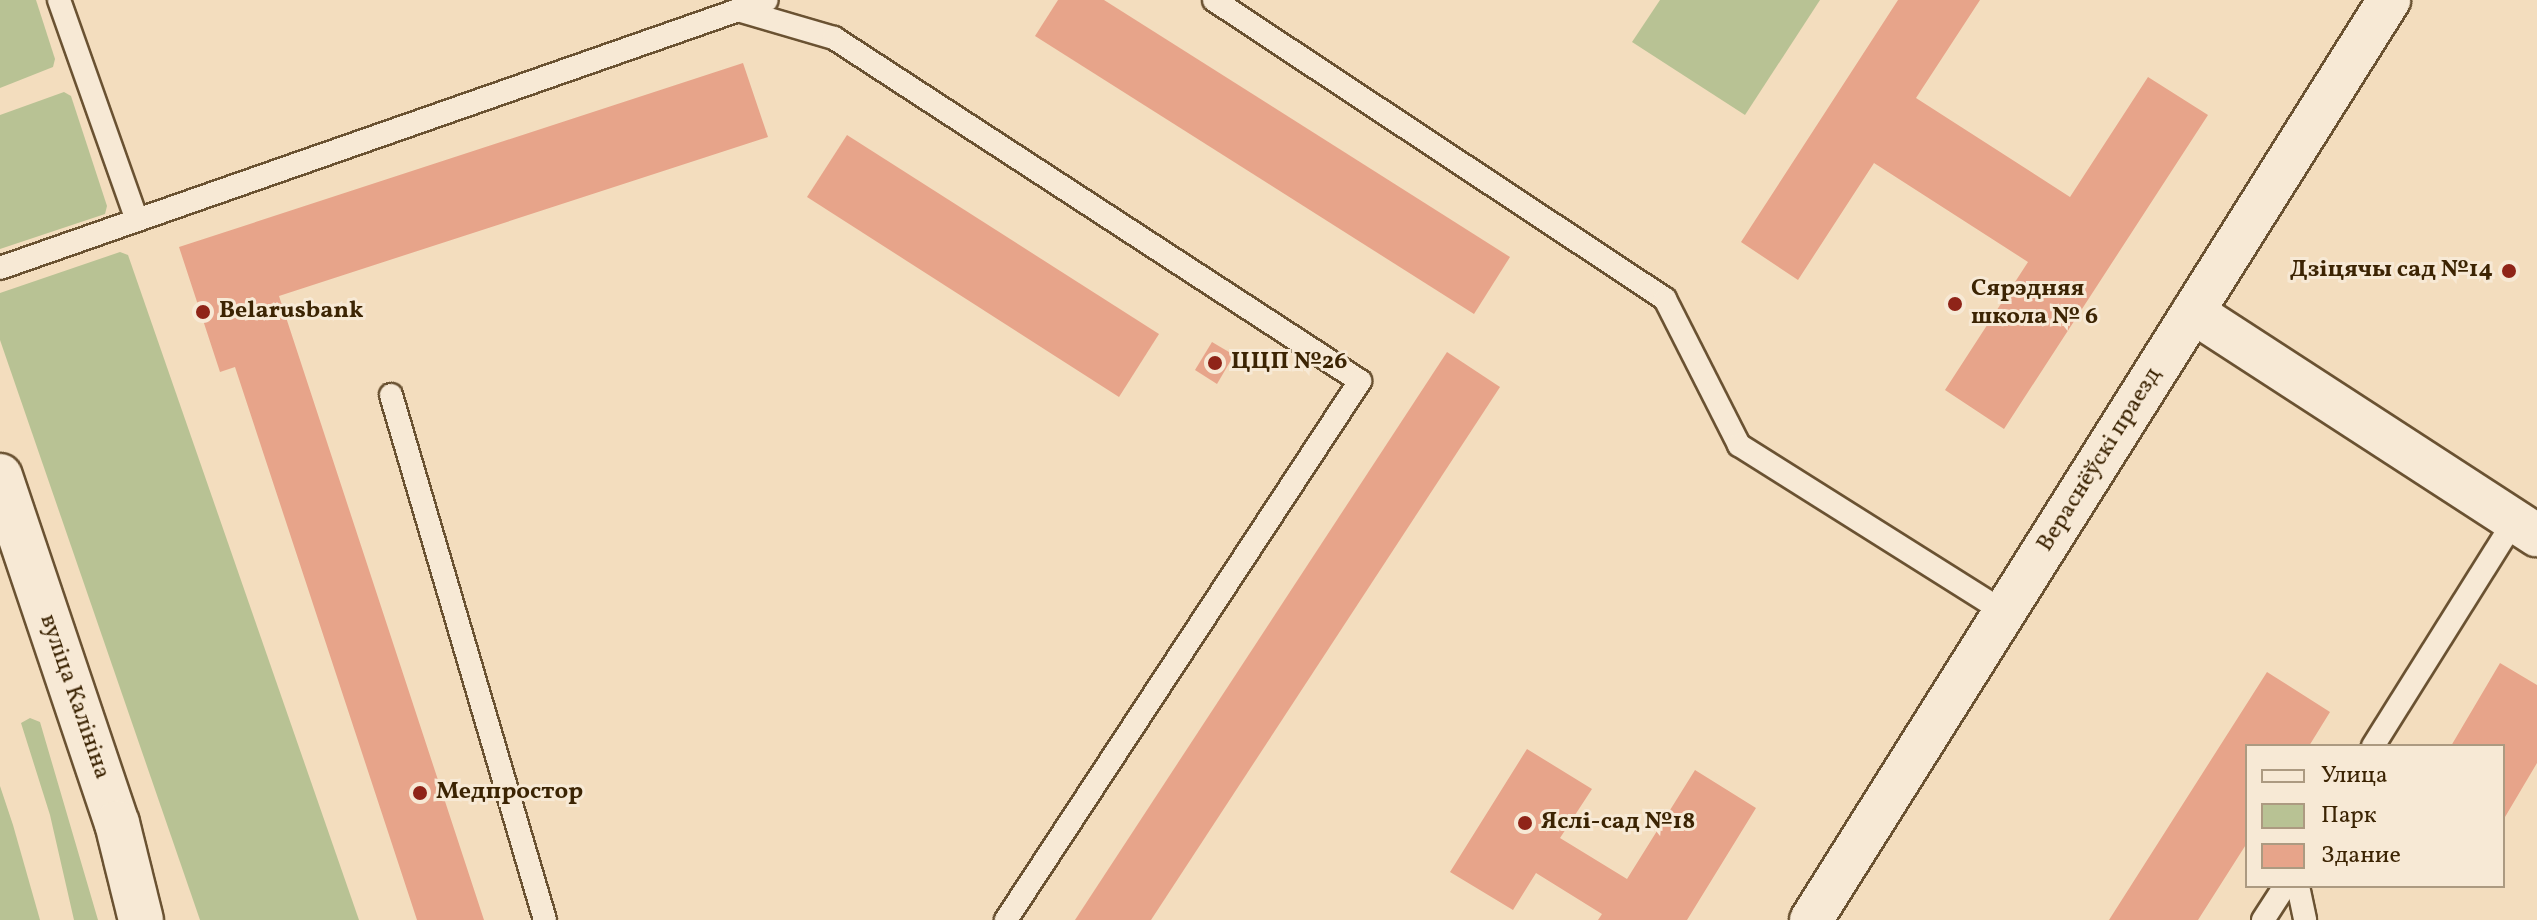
<!DOCTYPE html>
<html>
<head>
<meta charset="utf-8">
<style>
	body { margin:0 }
	#map { position:relative; width:2537px; height:920px; overflow:hidden; background:#f3ddbe; font-family:Vollkorn,serif }
	div>[style] { position:absolute }
	.green>* { inset:0; background:#b8c294 }
	.building>* { inset:0; background:#e7a48a }
	.roads { filter:drop-shadow(2px 0 #6a5232) drop-shadow(-2px 0 #6a5232) drop-shadow(0 2px #6a5232) drop-shadow(0 -2px #6a5232) }
	.lane>* { height:22px; margin:-11px; padding:0 11px; transform-origin:11px; border-radius:11px; background:#f7e9d5 }
	.street>* { height:42px; margin:-21px; padding:0 21px; transform-origin:21px; border-radius:21px; background:#f7e9d5 }
	.secondary>* { height:44px; margin:-22px; padding:0 22px; transform-origin:22px; border-radius:22px; background:#f7e9d5 }
	.dots>* { width:22px; height:22px; translate:-50% -50%; box-sizing:border-box; border:4px solid #f7e9d5; border-radius:50% }
	span { translate:-50% -50%; white-space:nowrap; text-align:center; line-height:1.15; -webkit-text-stroke:6px #f7e9d5; paint-order:stroke }
	.poi-label { font-size:24px; color:#3c2403; font-weight:700 }
	.right { translate:-100% -50%; text-align:right }
	.left { translate:0 -50%; text-align:left }
	.street-label { font-size:24px; color:#3c2403 }
	.legend { position:absolute; left:2245px; top:744px; width:260px; height:144px; box-sizing:border-box; background:#f7e9d5; border:2px solid #ac9a81; margin:0; padding:10px 14px; list-style:none; font-size:24px; color:#3c2403 }
	.legend li { display:flex; align-items:center; gap:16px; height:40px }
	.legend b { width:40px; border:2px solid #ac9a81 }
</style>
</head>
<body>
<div id="map">
	<div class="green">
		<i style="clip-path:polygon(0 0,36px 0,55px 59px,53px 67px,0 88px)"></i>
		<i style="clip-path:polygon(1660px 0,1820px 0,1745px 115px,1632px 42px)"></i>
		<i style="clip-path:polygon(64px 92px,71px 96px,107px 206px,105px 214px,0 249px,0 115px)"></i>
		<i style="clip-path:polygon(120px 252px,128px 255px,359px 920px,200px 920px,0 340px,0 293px)"></i>
		<i style="clip-path:polygon(30px 718px,40px 722px,98px 920px,74px 920px,50px 815px,21px 723px)"></i>
		<i style="clip-path:polygon(0 786px,13px 825px,40px 920px,0 920px)"></i>
	</div>
	<div class="building">
		<i style="clip-path:polygon(1058px 0,1104px 0,1510px 257px,1474px 314px,1035px 36px)"></i>
		<i style="clip-path:polygon(1898px 0,1980px 0,1916px 98px,2070px 197px,2148px 77px,2208px 115px,2004px 429px,1945px 390px,2028px 262px,1874px 163px,1798px 280px,1741px 242px)"></i>
		<i style="clip-path:polygon(743px 63px,768px 137px,279px 296px,484px 920px,417px 920px,235px 367px,220px 372px,179px 247px)"></i>
		<i style="clip-path:polygon(847px 135px,1159px 334px,1119px 397px,807px 197px)"></i>
		<i style="clip-path:polygon(1212px 342px,1234px 355px,1217px 384px,1195px 370px)"></i>
		<i style="clip-path:polygon(1447px 352px,1500px 387px,1151px 920px,1075px 920px)"></i>
		<i style="clip-path:polygon(2500px 663px,2537px 685px,2537px 763px,2505px 817px,2503px 746px,2451px 746px)"></i>
		<i style="clip-path:polygon(2267px 672px,2330px 712px,2309px 746px,2247px 746px,2247px 843px,2198px 920px,2109px 920px)"></i>
		<i style="clip-path:polygon(1527px 749px,1592px 789px,1560px 838px,1627px 879px,1695px 770px,1756px 808px,1687px 920px,1598px 920px,1602px 914px,1536px 873px,1513px 910px,1450px 872px)"></i>
	</div>
	<div class="roads">
		<div class="lane">
			<i style="left:59px;top:0;width:233px;rotate:70.5deg"></i>
			<i style="left:1214px;top:0;width:541px;rotate:33.54deg"></i>
			<i style="left:1665px;top:299px;width:164px;rotate:63.1deg"></i>
			<i style="left:1739px;top:445px;width:313px;rotate:32.2deg"></i>
			<i style="left:738px;top:10px;width:100px;rotate:16.3deg"></i>
			<i style="left:834px;top:38px;width:628px;rotate:33.11deg"></i>
			<i style="left:1360px;top:381px;width:645px;rotate:123.3deg"></i>
			<i style="left:0;top:268px;width:812px;rotate:-19.26deg"></i>
			<i style="left:391px;top:395px;width:547px;rotate:73.65deg"></i>
			<i style="left:2373px;top:746px;width:267px;rotate:-57.9deg"></i>
			<i style="left:2298px;top:886px;width:35px;rotate:78deg"></i>
			<i style="left:2263px;top:920px;width:40px;rotate:-57.1deg"></i>
		</div>
		<div class="street">
			<i style="left:2193px;top:312px;width:410px;rotate:33deg"></i>
			<i style="left:1811px;top:920px;width:1087px;rotate:-57.86deg"></i>
		</div>
		<div class="secondary">
			<i style="left:0;top:476px;width:366px;rotate:71.4deg"></i>
			<i style="left:117px;top:823px;width:100px;rotate:76.1deg"></i>
		</div>
	</div>
	<div class="dots">
		<i style="left:2509px;top:271px;background:#8f2418"></i>
		<i style="left:1955px;top:304px;background:#8f2418"></i>
		<i style="left:203px;top:312px;background:#8f2418"></i>
		<i style="left:1215px;top:363px;background:#8f2418"></i>
		<i style="left:420px;top:793px;background:#8f2418"></i>
		<i style="left:1525px;top:823px;background:#8f2418"></i>
	</div>
	<div class="poi-label">
		<span class="right" style="left:2493px;top:271px">Дзіцячы сад №14</span>
		<span class="left" style="left:1971px;top:304px">Сярэдняя<br>школа № 6</span>
		<span class="left" style="left:219px;top:312px">Belarusbank</span>
		<span class="left" style="left:1231px;top:363px">ЦЦП №26</span>
		<span class="left" style="left:436px;top:793px">Медпростор</span>
		<span class="left" style="left:1541px;top:823px">Яслі-сад №18</span>
	</div>
	<div class="street-label">
		<span style="left:2100px;top:460px;rotate:-58deg">Вераснёўскі праезд</span>
		<span style="left:74px;top:697px;rotate:71deg">вуліца Калініна</span>
	</div>
	<ul class="legend">
	<li><b style="height:10px;background:#f7e9d5"></b>Улица</li>
	<li><b style="height:22px;background:#b8c294"></b>Парк</li>
	<li><b style="height:22px;background:#e7a48a"></b>Здание</li>
	</ul>
</div>
</body>
</html>
